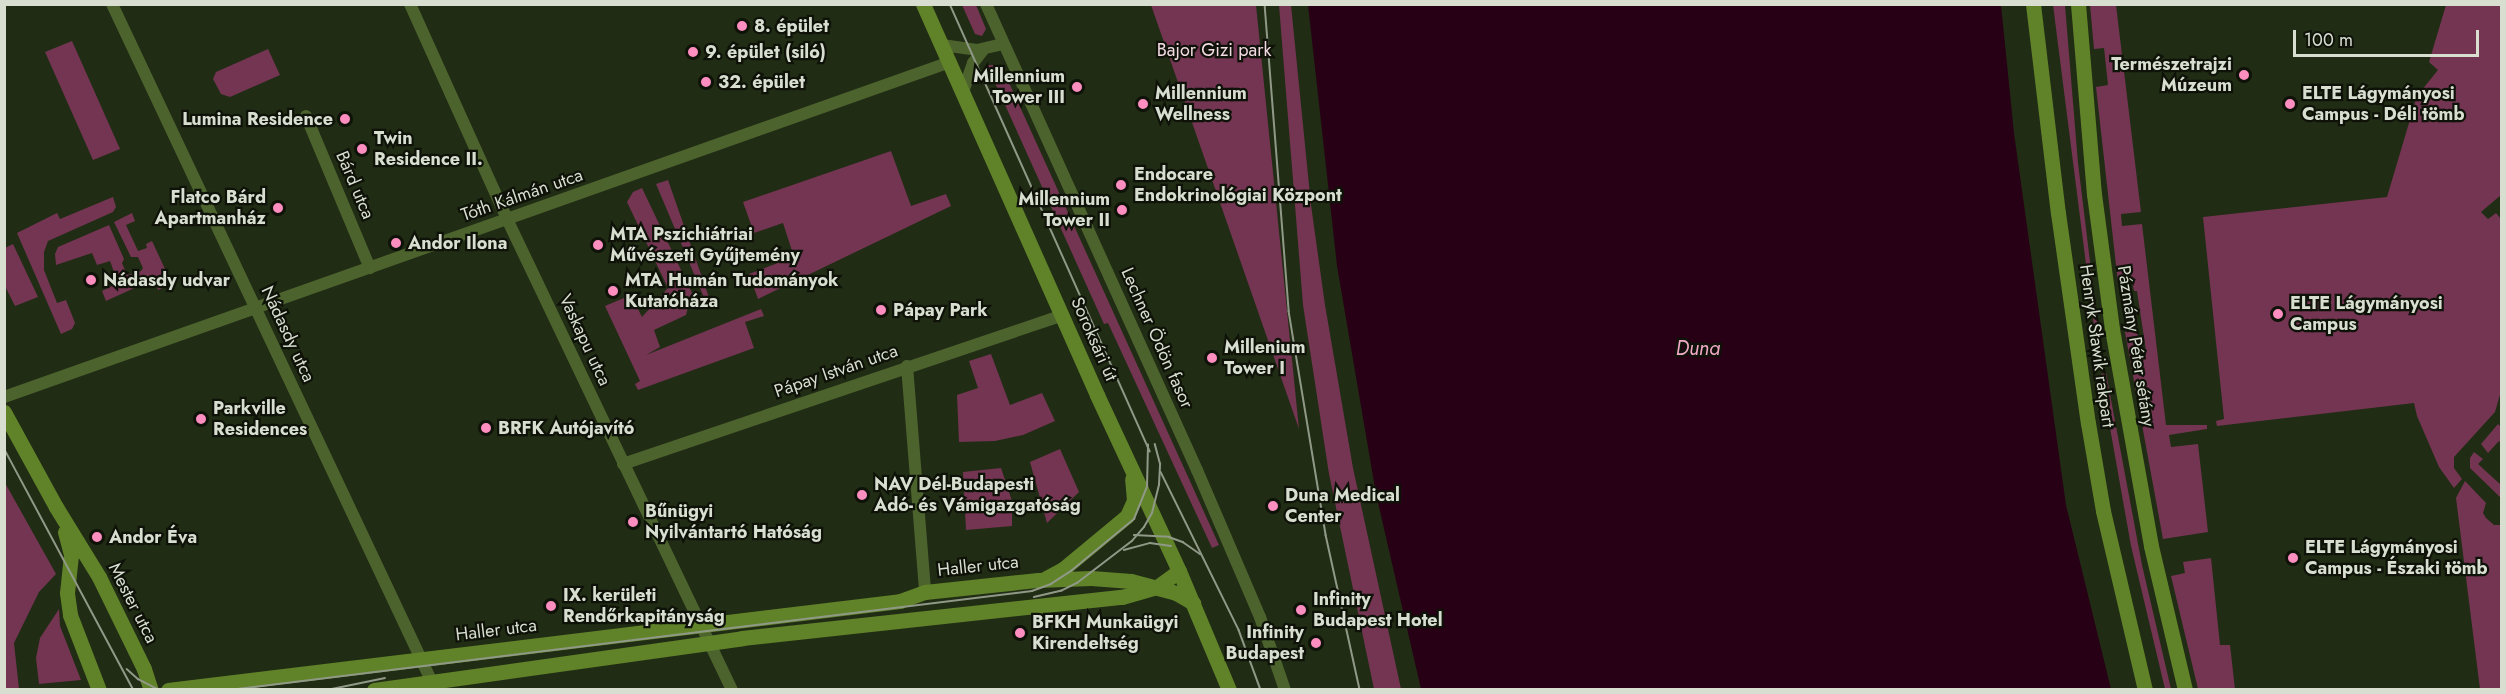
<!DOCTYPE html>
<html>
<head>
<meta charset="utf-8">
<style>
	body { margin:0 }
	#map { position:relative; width:2506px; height:694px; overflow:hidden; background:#212c14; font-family:Jost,sans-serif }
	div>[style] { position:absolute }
	.green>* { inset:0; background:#733552 }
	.water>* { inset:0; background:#280015 }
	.street>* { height:12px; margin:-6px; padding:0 6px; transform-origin:6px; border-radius:6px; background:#4c632e }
	.secondary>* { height:15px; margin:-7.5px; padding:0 7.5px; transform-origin:7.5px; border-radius:7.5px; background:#608329 }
	.tram>* { height:1.5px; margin:-0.75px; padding:0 0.75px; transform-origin:0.75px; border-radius:0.75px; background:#909987 }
	.dots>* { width:16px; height:16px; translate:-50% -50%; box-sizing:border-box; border:3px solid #0e1208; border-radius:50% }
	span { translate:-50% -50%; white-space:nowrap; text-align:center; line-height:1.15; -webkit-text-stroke:4.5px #0e1208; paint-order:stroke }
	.poi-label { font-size:18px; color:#d8dfd1; font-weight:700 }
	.left { translate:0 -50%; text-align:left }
	.right { translate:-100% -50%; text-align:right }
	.park-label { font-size:18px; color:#f3dae3 }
	.street-label { font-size:18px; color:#d8dfd1 }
	.water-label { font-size:20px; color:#f1a9c7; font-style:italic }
	.frame { position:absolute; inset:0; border:6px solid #d8dfd1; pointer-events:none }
	.scale { position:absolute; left:2293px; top:30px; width:186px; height:27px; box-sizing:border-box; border:3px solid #d8dfd1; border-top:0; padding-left:8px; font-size:18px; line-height:21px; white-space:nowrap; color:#d8dfd1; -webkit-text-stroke:4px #0e1208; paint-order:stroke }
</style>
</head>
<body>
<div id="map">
	<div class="green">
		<i style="clip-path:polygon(962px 5px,976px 5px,986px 29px,982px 36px,975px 34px)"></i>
		<i style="clip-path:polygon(1151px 5px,1256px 5px,1299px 429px)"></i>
		<i style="clip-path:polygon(1279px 5px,1291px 5px,1311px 205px,1325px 305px,1353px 468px,1401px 689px,1374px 689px,1329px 474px,1303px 305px)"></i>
		<i style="clip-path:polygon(2053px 5px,2065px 5px,2078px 163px,2098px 327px,2094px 327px)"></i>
		<i style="clip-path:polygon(2090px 5px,2116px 5px,2141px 212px,2121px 214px,2122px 226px,2142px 224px,2166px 425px,2207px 425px,2207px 429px,2169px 435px,2171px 447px,2198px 444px,2208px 532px,2163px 539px,2125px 332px,2137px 330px,2140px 351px,2146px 351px,2137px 291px,2134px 291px,2132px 281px,2118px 283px,2096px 87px,2108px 85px,2104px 48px,2094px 49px)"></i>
		<i style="clip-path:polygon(2446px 5px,2502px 5px,2501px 195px,2481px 212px,2488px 219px,2496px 213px,2501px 219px,2501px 391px,2495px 412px,2454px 457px,2454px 468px,2462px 479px,2454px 488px,2439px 467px,2417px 416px,2414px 403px,2217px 426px,2216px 421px,2224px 419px,2203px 217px,2387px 197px,2417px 96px,2438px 70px,2429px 62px)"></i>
		<i style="clip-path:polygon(72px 41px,120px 149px,93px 160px,45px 52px)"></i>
		<i style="clip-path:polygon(268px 49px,280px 75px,230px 97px,221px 94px,213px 79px,216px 72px)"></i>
		<i style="clip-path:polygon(987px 65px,1001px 65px,1219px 545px,1212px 548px,1108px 323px,1104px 324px)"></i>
		<i style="clip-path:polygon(891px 151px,911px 206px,946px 194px,951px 206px,758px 299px,749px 274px,794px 257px,783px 223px,754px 233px,743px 202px)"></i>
		<i style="clip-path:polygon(668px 180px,712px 306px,708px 307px,656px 184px)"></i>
		<i style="clip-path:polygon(642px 188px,692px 293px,686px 315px,654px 330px,660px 347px,646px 355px,761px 309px,764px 316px,745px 322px,754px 348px,638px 390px,635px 384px,640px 381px,605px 306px,631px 295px,642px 317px,668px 288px,627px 202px,633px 192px)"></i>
		<i style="clip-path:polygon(113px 197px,116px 207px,113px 212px,48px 241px,44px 252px,44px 270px,57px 303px,66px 300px,75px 323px,72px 329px,61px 334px,17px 233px,57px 213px,60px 219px)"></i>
		<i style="clip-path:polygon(132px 213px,135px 221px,126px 225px,138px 251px,147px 248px,146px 244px,152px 241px,172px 284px,158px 290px,156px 284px,145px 287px,143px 284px,106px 301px,102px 291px,118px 283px,110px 261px,97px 265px,92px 253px,56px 265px,55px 254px,58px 247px,109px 225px,124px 259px,122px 263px,126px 273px,128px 275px,141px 271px,143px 268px,138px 257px,131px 257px,114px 222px)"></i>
		<i style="clip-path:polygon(13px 244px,38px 297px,15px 306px,4px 284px,5px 248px)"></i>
		<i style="clip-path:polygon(991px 354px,1010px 405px,1042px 393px,1055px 421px,1023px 435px,995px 441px,959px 442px,957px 395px,978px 388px,969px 361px)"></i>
		<i style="clip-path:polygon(2106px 373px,2142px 565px,2171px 689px,2165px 689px,2131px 546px,2104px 394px,2101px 374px)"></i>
		<i style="clip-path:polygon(2498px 424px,2501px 427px,2501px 443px,2499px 441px,2488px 453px,2481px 444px)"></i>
		<i style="clip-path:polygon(1060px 449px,1079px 492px,1047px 523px,1030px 462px)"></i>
		<i style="clip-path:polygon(2474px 452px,2483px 459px,2478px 464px,2501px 485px,2501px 498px,2470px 468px,2470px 458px)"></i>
		<i style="clip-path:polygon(1001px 468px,1012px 501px,1012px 526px,966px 530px,963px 472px)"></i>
		<i style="clip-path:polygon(4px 481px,56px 574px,39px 592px,14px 643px,19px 689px,5px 689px)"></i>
		<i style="clip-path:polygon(2465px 481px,2486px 503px,2483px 513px,2486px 518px,2494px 525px,2501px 525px,2501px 689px,2480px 689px,2456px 498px)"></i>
		<i style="clip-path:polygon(2211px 558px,2220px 645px,2230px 645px,2235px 689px,2198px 689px,2171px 576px,2185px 573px,2183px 562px)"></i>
		<i style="clip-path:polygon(59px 609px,60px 626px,81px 680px,39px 684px,36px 658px,40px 638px)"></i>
	</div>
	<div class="water">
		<i style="clip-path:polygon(1308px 5px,2001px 5px,2014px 133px,2066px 505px,2111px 689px,1421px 689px,1376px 494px,1337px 266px)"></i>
	</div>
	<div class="street">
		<i style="left:112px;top:4px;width:747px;rotate:64.74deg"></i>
		<i style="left:410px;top:4px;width:236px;rotate:65.7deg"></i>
		<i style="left:507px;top:219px;width:522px;rotate:64.47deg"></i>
		<i style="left:986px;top:4px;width:512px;rotate:65.64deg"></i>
		<i style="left:1197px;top:470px;width:160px;rotate:66.8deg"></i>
		<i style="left:1260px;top:617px;width:77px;rotate:71.1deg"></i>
		<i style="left:942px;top:45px;width:35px;rotate:8deg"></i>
		<i style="left:977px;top:50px;width:27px;rotate:-13deg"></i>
		<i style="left:963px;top:92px;width:31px;rotate:-71deg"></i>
		<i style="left:973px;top:63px;width:16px;rotate:-52deg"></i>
		<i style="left:306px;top:116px;width:165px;rotate:67.2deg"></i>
		<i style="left:907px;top:366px;width:227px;rotate:85.4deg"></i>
		<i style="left:4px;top:397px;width:1004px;rotate:-19.5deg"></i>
		<i style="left:623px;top:464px;width:464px;rotate:-18.7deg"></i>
	</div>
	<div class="secondary">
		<i style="left:923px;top:4px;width:428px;rotate:66deg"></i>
		<i style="left:1097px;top:395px;width:194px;rotate:65deg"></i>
		<i style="left:1179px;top:571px;width:129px;rotate:67.2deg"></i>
		<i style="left:2033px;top:4px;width:210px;rotate:83.2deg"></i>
		<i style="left:2058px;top:213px;width:212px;rotate:81.9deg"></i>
		<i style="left:2088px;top:423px;width:89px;rotate:80.3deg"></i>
		<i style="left:2103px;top:511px;width:184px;rotate:76.8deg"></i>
		<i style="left:2078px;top:4px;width:191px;rotate:85.2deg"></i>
		<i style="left:2094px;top:194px;width:136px;rotate:82.4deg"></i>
		<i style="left:2112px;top:329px;width:220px;rotate:79.8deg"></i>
		<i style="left:2151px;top:546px;width:148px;rotate:76.7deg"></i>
		<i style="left:4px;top:412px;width:108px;rotate:61.3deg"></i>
		<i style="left:56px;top:507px;width:82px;rotate:58.4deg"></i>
		<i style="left:99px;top:577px;width:102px;rotate:63.9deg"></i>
		<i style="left:144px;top:669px;width:22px;rotate:72deg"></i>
		<i style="left:65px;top:532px;width:24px;rotate:75deg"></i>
		<i style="left:71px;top:555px;width:38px;rotate:96deg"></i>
		<i style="left:67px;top:593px;width:22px;rotate:82deg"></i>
		<i style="left:70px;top:615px;width:80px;rotate:68.9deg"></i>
		<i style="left:1046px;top:578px;width:19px;rotate:-28deg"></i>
		<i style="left:1063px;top:569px;width:83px;rotate:-39.6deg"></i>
		<i style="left:1127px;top:516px;width:17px;rotate:-66deg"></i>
		<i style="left:1134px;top:500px;width:21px;rotate:-95deg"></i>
		<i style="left:168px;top:690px;width:737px;rotate:-6.93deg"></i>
		<i style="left:900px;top:601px;width:27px;rotate:-20deg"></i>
		<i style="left:925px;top:592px;width:114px;rotate:-6.1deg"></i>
		<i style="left:1038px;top:580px;width:53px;rotate:-2.2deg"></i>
		<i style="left:1091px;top:578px;width:40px;rotate:4.3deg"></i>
		<i style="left:1131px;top:581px;width:47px;rotate:14.9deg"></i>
		<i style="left:1176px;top:593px;width:20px;rotate:30deg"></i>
		<i style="left:374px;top:690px;width:372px;rotate:-8deg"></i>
		<i style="left:742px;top:638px;width:382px;rotate:-6.2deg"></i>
		<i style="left:1122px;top:597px;width:36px;rotate:-16deg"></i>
		<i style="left:1157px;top:587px;width:27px;rotate:-36deg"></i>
	</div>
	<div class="tram">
		<i style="left:950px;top:4px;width:490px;rotate:65.9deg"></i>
		<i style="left:1265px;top:4px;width:308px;rotate:85.5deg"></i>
		<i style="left:1289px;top:311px;width:227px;rotate:80.6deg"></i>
		<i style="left:1326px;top:535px;width:159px;rotate:77.6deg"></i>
		<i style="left:4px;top:448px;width:275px;rotate:61.8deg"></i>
		<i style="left:1161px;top:472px;width:176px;rotate:63.7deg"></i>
		<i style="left:1239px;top:630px;width:64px;rotate:69.9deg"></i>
		<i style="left:1134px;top:535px;width:35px;rotate:3deg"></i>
		<i style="left:1169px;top:537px;width:15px;rotate:20deg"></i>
		<i style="left:1183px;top:542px;width:21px;rotate:35deg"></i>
		<i style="left:1124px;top:550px;width:27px;rotate:-15deg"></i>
		<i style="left:1150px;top:543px;width:21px;rotate:8deg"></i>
		<i style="left:1034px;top:597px;width:28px;rotate:-13deg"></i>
		<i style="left:1061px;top:591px;width:18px;rotate:-27deg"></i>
		<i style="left:1077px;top:583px;width:69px;rotate:-37.4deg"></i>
		<i style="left:1132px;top:541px;width:18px;rotate:-49deg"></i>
		<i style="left:1144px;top:527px;width:16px;rotate:-60deg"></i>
		<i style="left:1152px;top:513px;width:29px;rotate:-76deg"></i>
		<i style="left:1159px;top:485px;width:21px;rotate:-87deg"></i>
		<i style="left:1160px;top:464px;width:20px;rotate:-105deg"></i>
		<i style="left:127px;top:669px;width:15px;rotate:42deg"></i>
		<i style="left:138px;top:679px;width:25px;rotate:27deg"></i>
		<i style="left:229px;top:690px;width:809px;rotate:-7.03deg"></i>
		<i style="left:1032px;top:591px;width:20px;rotate:-20deg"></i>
		<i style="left:1051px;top:584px;width:24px;rotate:-33deg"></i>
		<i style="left:1071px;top:571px;width:82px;rotate:-39.5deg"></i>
		<i style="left:1134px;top:519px;width:35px;rotate:-68deg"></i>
		<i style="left:1147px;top:487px;width:42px;rotate:-88.6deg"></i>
		<i style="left:327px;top:690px;width:59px;rotate:-11.7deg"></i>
	</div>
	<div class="dots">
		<i style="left:742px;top:26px;background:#fd8ebf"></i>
		<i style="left:693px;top:52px;background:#fd8ebf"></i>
		<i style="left:2244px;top:75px;background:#fd8ebf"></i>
		<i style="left:706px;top:82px;background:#fd8ebf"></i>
		<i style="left:1077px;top:87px;background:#fd8ebf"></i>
		<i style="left:1143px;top:104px;background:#fd8ebf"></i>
		<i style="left:2290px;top:104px;background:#fd8ebf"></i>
		<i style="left:345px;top:119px;background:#fd8ebf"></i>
		<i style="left:362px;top:149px;background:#fd8ebf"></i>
		<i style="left:1121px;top:185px;background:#fd8ebf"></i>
		<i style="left:278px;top:208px;background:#fd8ebf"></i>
		<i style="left:1122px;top:210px;background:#fd8ebf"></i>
		<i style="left:396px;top:243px;background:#fd8ebf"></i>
		<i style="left:598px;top:245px;background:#fd8ebf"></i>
		<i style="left:91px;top:280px;background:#fd8ebf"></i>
		<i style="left:613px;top:291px;background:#fd8ebf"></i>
		<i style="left:881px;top:310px;background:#fd8ebf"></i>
		<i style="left:2278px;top:314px;background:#fd8ebf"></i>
		<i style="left:1212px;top:358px;background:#fd8ebf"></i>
		<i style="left:201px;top:419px;background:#fd8ebf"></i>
		<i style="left:486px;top:428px;background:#fd8ebf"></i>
		<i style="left:862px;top:495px;background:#fd8ebf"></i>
		<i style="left:1273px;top:506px;background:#fd8ebf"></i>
		<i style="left:633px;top:522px;background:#fd8ebf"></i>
		<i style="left:97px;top:537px;background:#fd8ebf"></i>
		<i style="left:2293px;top:558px;background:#fd8ebf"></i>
		<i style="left:551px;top:606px;background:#fd8ebf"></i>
		<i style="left:1301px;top:610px;background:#fd8ebf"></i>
		<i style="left:1020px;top:633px;background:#fd8ebf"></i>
		<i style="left:1316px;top:643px;background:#fd8ebf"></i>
	</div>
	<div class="poi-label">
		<span class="left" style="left:754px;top:26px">8. épület</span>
		<span class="left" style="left:705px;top:52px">9. épület (siló)</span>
		<span class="right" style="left:2232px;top:75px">Természetrajzi<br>Múzeum</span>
		<span class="right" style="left:1065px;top:87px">Millennium<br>Tower III</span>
		<span class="left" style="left:718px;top:82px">32. épület</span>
		<span class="left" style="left:1155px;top:104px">Millennium<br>Wellness</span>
		<span class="left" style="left:2302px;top:104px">ELTE Lágymányosi<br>Campus - Déli tömb</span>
		<span class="right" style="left:333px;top:119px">Lumina Residence</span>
		<span class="left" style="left:374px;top:149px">Twin<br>Residence II.</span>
		<span class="left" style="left:1134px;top:185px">Endocare<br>Endokrinológiai Központ</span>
		<span class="right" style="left:266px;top:208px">Flatco Bárd<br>Apartmanház</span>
		<span class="right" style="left:1110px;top:210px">Millennium<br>Tower II</span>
		<span class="left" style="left:610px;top:245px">MTA Pszichiátriai<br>Művészeti Gyűjtemény</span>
		<span class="left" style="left:408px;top:243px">Andor Ilona</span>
		<span class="left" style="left:103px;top:280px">Nádasdy udvar</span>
		<span class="left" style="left:625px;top:291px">MTA Humán Tudományok<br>Kutatóháza</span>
		<span class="left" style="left:2290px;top:314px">ELTE Lágymányosi<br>Campus</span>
		<span class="left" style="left:893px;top:310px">Pápay Park</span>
		<span class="left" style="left:1224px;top:358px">Millenium<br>Tower I</span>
		<span class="left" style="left:213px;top:419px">Parkville<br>Residences</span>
		<span class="left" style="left:498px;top:428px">BRFK Autójavító</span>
		<span class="left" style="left:874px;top:495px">NAV Dél-Budapesti<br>Adó- és Vámigazgatóság</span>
		<span class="left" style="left:1285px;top:506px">Duna Medical<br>Center</span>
		<span class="left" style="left:645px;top:522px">Bűnügyi<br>Nyilvántartó Hatóság</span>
		<span class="left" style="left:109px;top:537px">Andor Éva</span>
		<span class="left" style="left:2305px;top:558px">ELTE Lágymányosi<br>Campus - Északi tömb</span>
		<span class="left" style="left:563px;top:606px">IX. kerületi<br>Rendőrkapitányság</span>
		<span class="left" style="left:1313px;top:610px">Infinity<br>Budapest Hotel</span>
		<span class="left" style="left:1032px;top:633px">BFKH Munkaügyi<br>Kirendeltség</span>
		<span class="right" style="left:1304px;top:643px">Infinity<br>Budapest</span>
	</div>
	<div class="park-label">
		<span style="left:1214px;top:50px">Bajor Gizi park</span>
	</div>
	<div class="street-label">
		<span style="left:355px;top:185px;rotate:67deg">Bárd utca</span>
		<span style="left:522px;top:195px;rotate:-19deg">Tóth Kálmán utca</span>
		<span style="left:288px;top:334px;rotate:65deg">Nádasdy utca</span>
		<span style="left:1157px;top:338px;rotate:66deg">Lechner Ödön fasor</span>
		<span style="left:1094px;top:339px;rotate:66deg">Soroksári út</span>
		<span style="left:585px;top:340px;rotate:65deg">Vaskapu utca</span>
		<span style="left:2097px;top:346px;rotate:82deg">Henryk Sławik rakpart</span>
		<span style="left:2136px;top:346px;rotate:81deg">Pázmány Péter sétány</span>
		<span style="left:836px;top:371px;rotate:-19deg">Pápay István utca</span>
		<span style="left:978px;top:566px;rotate:-6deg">Haller utca</span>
		<span style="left:133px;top:603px;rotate:63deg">Mester utca</span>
		<span style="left:496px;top:630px;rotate:-7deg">Haller utca</span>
	</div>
	<div class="water-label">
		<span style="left:1698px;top:348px">Duna</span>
	</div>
	<div class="frame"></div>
	<div class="scale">100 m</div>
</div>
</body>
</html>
